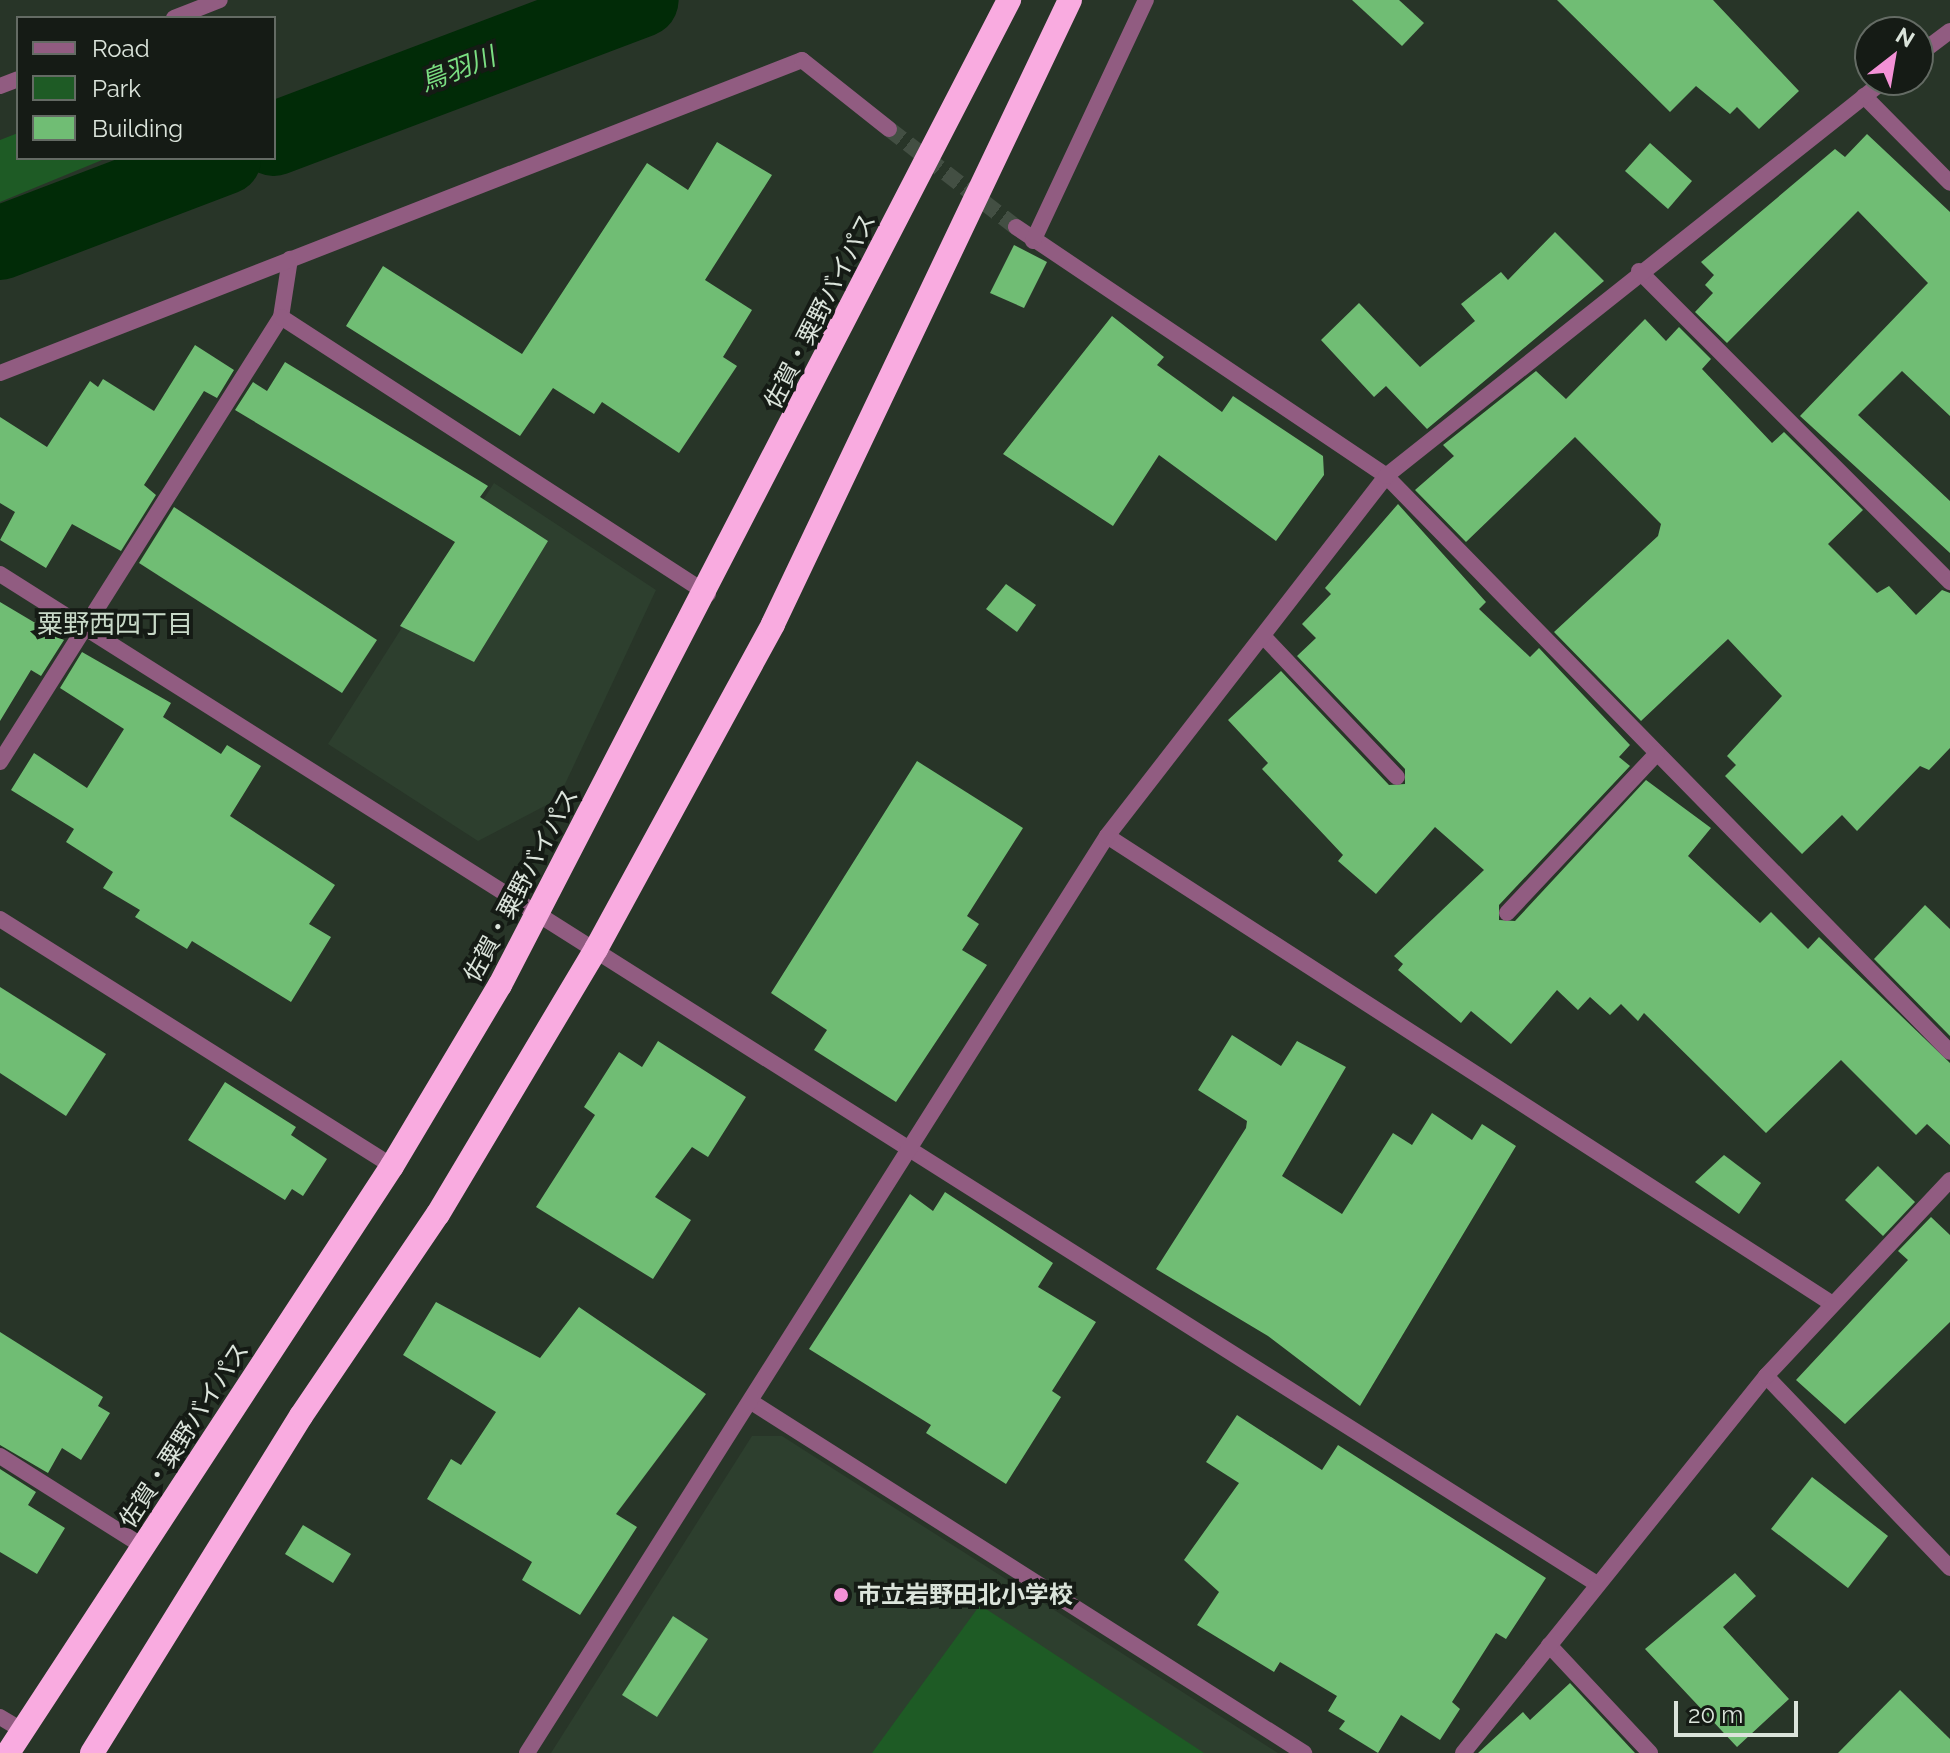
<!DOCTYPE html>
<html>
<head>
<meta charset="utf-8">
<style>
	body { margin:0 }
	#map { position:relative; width:1950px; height:1753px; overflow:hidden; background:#283528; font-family:Raleway,"Noto Sans JP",sans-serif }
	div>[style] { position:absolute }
	.built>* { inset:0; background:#2d3f2e }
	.green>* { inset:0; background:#1e5b25 }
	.river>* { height:74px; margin:-37px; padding:0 37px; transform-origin:37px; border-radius:37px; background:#012b07 }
	.building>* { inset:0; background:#70bd74 }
	.street-tunnel>* { height:16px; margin-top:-8px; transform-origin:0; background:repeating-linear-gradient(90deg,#434f43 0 16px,transparent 0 24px) }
	.street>* { height:16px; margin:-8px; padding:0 8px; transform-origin:8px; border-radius:8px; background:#915c81 }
	.highway>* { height:24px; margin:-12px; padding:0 12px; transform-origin:12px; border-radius:12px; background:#f9abe0 }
	.dots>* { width:22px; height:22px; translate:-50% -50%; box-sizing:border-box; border:4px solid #151b15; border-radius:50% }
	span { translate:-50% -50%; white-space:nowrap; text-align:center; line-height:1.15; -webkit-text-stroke:8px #151b15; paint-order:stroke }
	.street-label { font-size:24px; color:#dbe4db }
	.poi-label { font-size:24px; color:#dbe4db; font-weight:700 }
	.left { translate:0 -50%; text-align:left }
	.water-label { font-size:26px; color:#7bdf82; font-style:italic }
	.neighbourhood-label { font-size:26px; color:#c8d9c8 }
	.legend { position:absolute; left:16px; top:16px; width:260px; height:144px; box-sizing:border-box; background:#151b15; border:2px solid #646b64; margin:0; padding:10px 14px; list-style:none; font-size:24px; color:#dbe4db }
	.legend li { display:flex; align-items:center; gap:16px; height:40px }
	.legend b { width:40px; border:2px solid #646b64 }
	.north { position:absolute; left:1854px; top:16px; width:80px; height:80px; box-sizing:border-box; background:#151b15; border:2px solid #646b64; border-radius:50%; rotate:31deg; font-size:22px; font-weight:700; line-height:32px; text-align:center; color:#dbe4db }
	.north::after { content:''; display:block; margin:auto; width:28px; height:36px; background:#f391d6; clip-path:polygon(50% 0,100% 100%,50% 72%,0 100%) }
	.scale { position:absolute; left:1674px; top:1701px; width:124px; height:36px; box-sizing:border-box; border:4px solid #dbe4db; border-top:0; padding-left:10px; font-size:24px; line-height:28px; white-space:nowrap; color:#dbe4db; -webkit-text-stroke:6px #151b15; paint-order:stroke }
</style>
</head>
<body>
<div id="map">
	<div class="built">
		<i style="clip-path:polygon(494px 483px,656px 590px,558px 799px,478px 841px,328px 744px)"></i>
		<i style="clip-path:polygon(752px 1436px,782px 1436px,1278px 1753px,551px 1753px)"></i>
	</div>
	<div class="green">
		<i style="clip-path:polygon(18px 133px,18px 158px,107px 158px,0 202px,0 140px)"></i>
		<i style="clip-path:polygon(980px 1605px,1204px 1753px,872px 1753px)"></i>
	</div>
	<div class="river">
		<i style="left:274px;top:139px;width:393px;rotate:-20.7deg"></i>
		<i style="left:0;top:243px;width:240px;rotate:-20.8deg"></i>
	</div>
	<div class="building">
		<i style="clip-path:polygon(1352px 0,1399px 0,1424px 23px,1402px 46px)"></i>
		<i style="clip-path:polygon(1557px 0,1713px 0,1799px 91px,1759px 129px,1737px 107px,1730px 114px,1696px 86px,1670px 112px)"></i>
		<i style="clip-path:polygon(1867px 134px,1950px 212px,1950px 416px,1902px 371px,1858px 415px,1950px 501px,1950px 553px,1800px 416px,1928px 283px,1858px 211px,1727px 343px,1695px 312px,1713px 293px,1705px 285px,1714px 275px,1701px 262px,1835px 149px,1845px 157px)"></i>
		<i style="clip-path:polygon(717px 142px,772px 175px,705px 280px,752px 310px,723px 357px,737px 366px,679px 453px,602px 402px,594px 414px,553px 388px,520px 436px,346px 326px,383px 266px,522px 354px,647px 163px,688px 190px)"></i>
		<i style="clip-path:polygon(1650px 143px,1692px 181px,1668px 209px,1625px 171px)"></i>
		<i style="clip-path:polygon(1555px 232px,1604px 281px,1427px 429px,1386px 386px,1374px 397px,1321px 340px,1359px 303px,1420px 367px,1475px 321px,1461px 304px,1501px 272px,1508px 280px)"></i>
		<i style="clip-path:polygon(1014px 245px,1047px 262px,1024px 308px,990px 293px)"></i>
		<i style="clip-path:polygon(1112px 316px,1164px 357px,1157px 365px,1222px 412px,1233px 396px,1323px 456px,1324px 475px,1276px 541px,1159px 455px,1113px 526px,1003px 454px)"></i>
		<i style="clip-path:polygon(1645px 319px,1666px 341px,1679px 327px,1711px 359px,1702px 369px,1772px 443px,1784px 432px,1863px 510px,1828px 544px,1877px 593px,1889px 586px,1916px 615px,1942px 590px,1950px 593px,1950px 748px,1929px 770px,1920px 766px,1857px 831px,1842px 815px,1802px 854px,1725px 776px,1736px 765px,1727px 756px,1782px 696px,1728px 639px,1641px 721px,1554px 632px,1658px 536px,1661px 524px,1575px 437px,1466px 542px,1415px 490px,1454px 456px,1443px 445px,1536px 371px,1566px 399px)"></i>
		<i style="clip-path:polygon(195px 345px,234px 370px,217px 398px,204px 391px,144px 485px,156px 495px,121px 551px,72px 524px,46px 568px,0 540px,15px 512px,0 503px,0 417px,47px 447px,90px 381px,98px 387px,103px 379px,154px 411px)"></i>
		<i style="clip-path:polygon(285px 362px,488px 486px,480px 497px,548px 541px,474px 662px,400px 626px,455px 542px,235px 410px,253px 382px,267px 391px)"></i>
		<i style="clip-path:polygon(1398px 504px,1486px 602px,1479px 609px,1530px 657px,1539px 648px,1630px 745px,1619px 757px,1630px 766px,1499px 905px,1499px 920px,1515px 921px,1646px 780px,1711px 828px,1688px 856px,1760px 923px,1771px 912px,1808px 949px,1819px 937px,1950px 1063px,1950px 1145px,1927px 1124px,1916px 1135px,1841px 1060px,1766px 1133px,1644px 1013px,1638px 1021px,1621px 1004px,1610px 1015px,1590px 997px,1578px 1010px,1557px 990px,1511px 1044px,1471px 1011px,1461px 1023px,1398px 970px,1403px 964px,1394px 956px,1484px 870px,1435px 827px,1376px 894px,1338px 861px,1343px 855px,1262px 769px,1268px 763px,1228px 720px,1281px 671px,1389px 785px,1405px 784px,1405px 769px,1297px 656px,1316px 638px,1302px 624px,1331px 594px,1325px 588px)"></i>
		<i style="clip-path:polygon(174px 507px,377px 640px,342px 693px,139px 563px)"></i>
		<i style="clip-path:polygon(1006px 584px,1036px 605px,1017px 632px,986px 609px)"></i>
		<i style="clip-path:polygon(0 602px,64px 640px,41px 676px,31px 670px,0 721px)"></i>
		<i style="clip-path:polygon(82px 652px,171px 703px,163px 717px,221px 754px,227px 745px,261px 766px,230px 816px,335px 885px,309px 924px,331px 937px,291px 1002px,192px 941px,187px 949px,135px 917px,140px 910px,103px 888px,113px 872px,66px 842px,74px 829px,11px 790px,34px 753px,87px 788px,124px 729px,60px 688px)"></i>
		<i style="clip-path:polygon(917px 761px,1023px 828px,967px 916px,979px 924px,962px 950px,987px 965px,896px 1102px,814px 1050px,827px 1030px,771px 993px)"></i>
		<i style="clip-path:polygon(1925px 905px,1950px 929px,1950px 1036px,1874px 959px)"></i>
		<i style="clip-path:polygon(0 987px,106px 1054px,66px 1116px,0 1073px)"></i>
		<i style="clip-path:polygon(1232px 1035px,1281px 1066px,1297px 1041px,1346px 1067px,1282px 1176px,1342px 1214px,1393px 1133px,1412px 1145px,1432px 1113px,1472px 1140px,1482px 1124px,1516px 1146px,1360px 1406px,1268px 1336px,1156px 1269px,1246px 1128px,1247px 1121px,1198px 1090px)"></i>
		<i style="clip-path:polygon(658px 1041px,746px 1097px,708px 1157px,692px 1147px,655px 1197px,691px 1220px,653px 1279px,536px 1207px,595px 1115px,584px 1107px,619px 1052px,642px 1067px)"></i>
		<i style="clip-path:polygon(225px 1082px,296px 1127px,291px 1135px,327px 1159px,303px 1196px,292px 1189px,285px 1200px,188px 1140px)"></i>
		<i style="clip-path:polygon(1724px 1155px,1761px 1183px,1739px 1214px,1695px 1182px)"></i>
		<i style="clip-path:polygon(1878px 1166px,1915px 1202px,1883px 1236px,1845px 1200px)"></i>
		<i style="clip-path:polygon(945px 1192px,1053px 1263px,1038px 1287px,1096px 1322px,1052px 1391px,1061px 1397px,1006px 1484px,926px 1433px,931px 1425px,809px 1349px,910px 1194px,933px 1211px)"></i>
		<i style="clip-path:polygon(1931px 1217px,1950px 1235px,1950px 1322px,1845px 1424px,1796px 1380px,1908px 1260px,1898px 1251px)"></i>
		<i style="clip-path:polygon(436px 1302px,540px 1358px,579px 1307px,706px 1394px,616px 1514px,637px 1527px,580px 1615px,522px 1580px,532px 1562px,427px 1499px,451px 1459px,461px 1465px,496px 1412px,403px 1355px)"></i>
		<i style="clip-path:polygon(0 1332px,103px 1397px,98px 1406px,110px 1413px,81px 1460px,62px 1448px,48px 1473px,0 1445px)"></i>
		<i style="clip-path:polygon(1237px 1415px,1322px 1470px,1338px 1445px,1546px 1578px,1506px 1639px,1496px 1633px,1452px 1702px,1460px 1709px,1440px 1740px,1401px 1715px,1378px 1753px,1339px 1729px,1345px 1721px,1328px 1711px,1337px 1696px,1280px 1662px,1274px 1672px,1197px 1625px,1219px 1592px,1184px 1560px,1239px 1483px,1206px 1462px)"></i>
		<i style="clip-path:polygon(0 1469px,36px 1492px,28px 1505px,65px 1528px,37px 1574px,0 1552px)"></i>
		<i style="clip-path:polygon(1812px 1477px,1888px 1536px,1848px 1588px,1771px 1529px)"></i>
		<i style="clip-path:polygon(303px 1525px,351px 1554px,333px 1583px,285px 1554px)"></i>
		<i style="clip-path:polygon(1735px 1573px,1756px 1596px,1723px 1627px,1789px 1699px,1737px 1747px,1645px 1649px)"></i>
		<i style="clip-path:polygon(673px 1616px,708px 1639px,657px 1717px,622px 1695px)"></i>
		<i style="clip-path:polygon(1570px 1683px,1635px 1753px,1478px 1753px,1523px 1712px,1530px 1720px)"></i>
		<i style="clip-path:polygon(1900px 1690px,1950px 1739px,1950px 1753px,1838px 1753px)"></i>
	</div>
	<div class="street-tunnel">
		<i style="left:889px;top:129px;width:160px;rotate:37.7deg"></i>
	</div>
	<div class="street">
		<i style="left:174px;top:18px;width:49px;rotate:-21.4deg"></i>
		<i style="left:1918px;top:55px;width:40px;rotate:-37deg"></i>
		<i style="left:0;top:86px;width:19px;rotate:-21deg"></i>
		<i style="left:1864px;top:96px;width:122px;rotate:45.3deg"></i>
		<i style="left:1016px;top:227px;width:446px;rotate:33.9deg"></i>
		<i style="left:1386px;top:476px;width:806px;rotate:45.6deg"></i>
		<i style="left:1033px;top:241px;width:266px;rotate:-64.9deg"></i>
		<i style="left:1639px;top:271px;width:440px;rotate:45deg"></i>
		<i style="left:281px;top:317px;width:59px;rotate:-81.2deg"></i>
		<i style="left:0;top:373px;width:861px;rotate:-21.32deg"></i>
		<i style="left:802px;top:60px;width:111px;rotate:38.4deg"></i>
		<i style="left:0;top:574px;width:1890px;rotate:32.31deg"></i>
		<i style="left:1264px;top:637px;width:193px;rotate:46.5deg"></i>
		<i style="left:0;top:762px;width:526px;rotate:-57.73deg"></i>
		<i style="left:281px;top:317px;width:509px;rotate:32.97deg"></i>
		<i style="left:1107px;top:836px;width:862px;rotate:32.82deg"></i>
		<i style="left:1507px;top:913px;width:219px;rotate:-46.8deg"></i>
		<i style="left:0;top:919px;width:463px;rotate:32.2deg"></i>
		<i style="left:1766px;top:1376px;width:266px;rotate:46.2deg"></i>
		<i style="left:753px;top:1403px;width:653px;rotate:32.42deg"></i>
		<i style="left:0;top:1456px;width:170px;rotate:32.3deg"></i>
		<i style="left:1549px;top:1645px;width:148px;rotate:46.9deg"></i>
		<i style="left:0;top:1717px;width:27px;rotate:31deg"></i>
		<i style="left:527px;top:1753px;width:1085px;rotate:-57.69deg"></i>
		<i style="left:1107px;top:836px;width:455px;rotate:-52.2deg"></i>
		<i style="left:1386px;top:476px;width:637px;rotate:-38.44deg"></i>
		<i style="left:1463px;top:1753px;width:484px;rotate:-51.2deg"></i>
		<i style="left:1766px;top:1376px;width:269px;rotate:-46.8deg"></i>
	</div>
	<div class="highway">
		<i style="left:8px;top:1753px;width:701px;rotate:-56.81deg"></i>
		<i style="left:392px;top:1166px;width:211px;rotate:-59.2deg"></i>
		<i style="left:500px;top:985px;width:1109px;rotate:-62.67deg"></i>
		<i style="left:92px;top:1753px;width:397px;rotate:-58.2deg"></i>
		<i style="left:301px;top:1416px;width:244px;rotate:-55.9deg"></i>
		<i style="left:438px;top:1214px;width:309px;rotate:-59.2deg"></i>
		<i style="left:596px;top:949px;width:370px;rotate:-61.4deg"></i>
		<i style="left:773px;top:624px;width:691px;rotate:-64.55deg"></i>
	</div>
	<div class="dots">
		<i style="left:841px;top:1595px;background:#f391d6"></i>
	</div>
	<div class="street-label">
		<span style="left:820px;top:311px;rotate:-63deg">佐賀・粟野バイパス</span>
		<span style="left:521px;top:885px;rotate:-62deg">佐賀・粟野バイパス</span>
		<span style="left:184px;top:1435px;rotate:-57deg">佐賀・粟野バイパス</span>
	</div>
	<div class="poi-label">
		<span class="left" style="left:857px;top:1595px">市立岩野田北小学校</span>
	</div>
	<div class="water-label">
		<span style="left:458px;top:70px;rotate:-21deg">鳥羽川</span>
	</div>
	<div class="neighbourhood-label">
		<span style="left:115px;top:625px">粟野西四丁目</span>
	</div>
	<ul class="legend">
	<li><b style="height:10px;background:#915c81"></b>Road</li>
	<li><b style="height:22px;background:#1e5b25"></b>Park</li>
	<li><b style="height:22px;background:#70bd74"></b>Building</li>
	</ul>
	<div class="north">N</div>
	<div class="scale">20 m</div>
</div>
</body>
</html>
